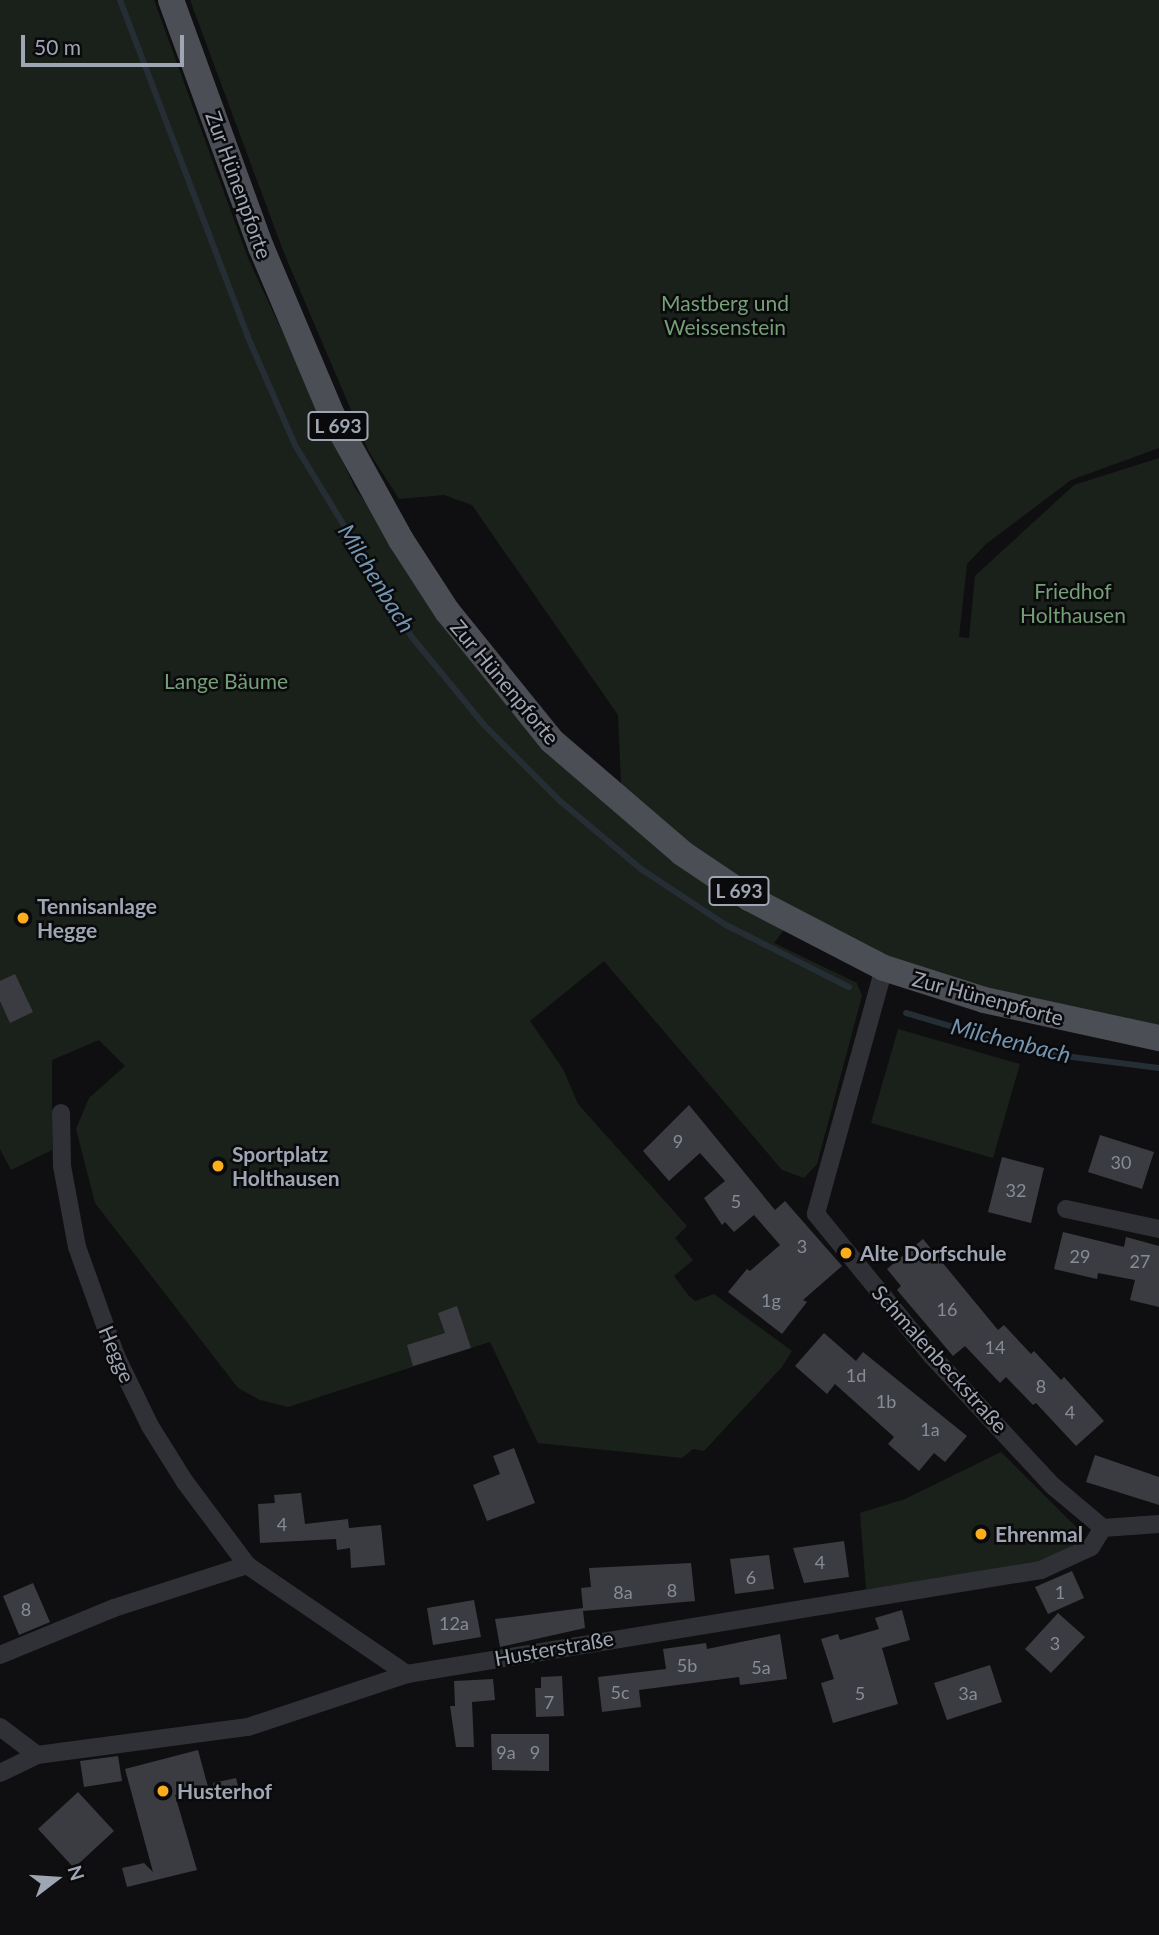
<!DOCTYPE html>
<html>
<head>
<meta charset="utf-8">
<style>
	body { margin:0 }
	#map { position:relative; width:1159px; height:1935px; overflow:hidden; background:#0f0f11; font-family:Lato,sans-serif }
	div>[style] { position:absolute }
	.green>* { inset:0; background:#1a211a }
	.stream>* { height:6px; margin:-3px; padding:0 3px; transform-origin:3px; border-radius:3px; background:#252e35 }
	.building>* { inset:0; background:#3b3c41 }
	.minor>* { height:18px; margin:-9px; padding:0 9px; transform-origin:9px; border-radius:9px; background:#303136 }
	.primary>* { height:26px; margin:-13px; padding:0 13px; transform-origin:13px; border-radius:13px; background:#4c4e55 }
	.dots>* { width:19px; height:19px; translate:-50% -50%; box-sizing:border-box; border:4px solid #0a0a0c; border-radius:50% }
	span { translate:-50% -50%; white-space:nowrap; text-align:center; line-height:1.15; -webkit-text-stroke:5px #0a0a0c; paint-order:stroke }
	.number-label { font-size:18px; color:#868c96 }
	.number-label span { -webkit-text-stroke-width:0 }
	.shield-label span { padding:2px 5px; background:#0a0a0c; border:2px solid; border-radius:5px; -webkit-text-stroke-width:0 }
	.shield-label { font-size:19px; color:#9fa6b3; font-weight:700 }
	.street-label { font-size:21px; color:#9fa6b3 }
	.park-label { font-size:21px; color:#759f77 }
	.poi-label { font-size:21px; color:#9fa6b3; font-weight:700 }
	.left { translate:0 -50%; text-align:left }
	.water-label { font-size:23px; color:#7395b1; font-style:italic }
	.north { position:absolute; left:21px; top:1844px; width:70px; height:70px; -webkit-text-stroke:5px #0a0a0c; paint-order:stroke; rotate:73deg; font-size:19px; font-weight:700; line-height:28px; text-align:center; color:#9fa6b3 }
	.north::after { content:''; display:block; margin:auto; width:24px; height:32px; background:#9fa6b3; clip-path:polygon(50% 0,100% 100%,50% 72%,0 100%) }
	.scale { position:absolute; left:21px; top:35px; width:163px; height:32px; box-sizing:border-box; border:4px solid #9fa6b3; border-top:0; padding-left:9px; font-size:21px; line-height:24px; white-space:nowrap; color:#9fa6b3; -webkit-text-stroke:5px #0a0a0c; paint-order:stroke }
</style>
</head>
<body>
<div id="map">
	<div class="green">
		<i style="clip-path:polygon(0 0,154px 0,248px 258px,355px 488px,495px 677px,622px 804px,618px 715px,472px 505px,444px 495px,399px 499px,369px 452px,284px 253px,190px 0,1159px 0,1159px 448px,1071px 480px,986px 544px,967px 564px,959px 637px,969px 638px,975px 576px,1074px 485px,1159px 458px,1159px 1038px,1065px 1019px,791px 921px,774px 943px,857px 983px,862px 996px,817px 1164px,804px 1178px,782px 1170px,604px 961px,530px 1021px,563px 1069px,578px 1104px,687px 1226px,675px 1238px,693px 1260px,674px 1276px,689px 1296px,695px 1301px,714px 1294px,792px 1351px,782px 1367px,704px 1451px,693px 1449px,682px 1458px,538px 1443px,490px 1342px,288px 1407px,260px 1400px,238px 1388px,95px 1203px,76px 1129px,89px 1098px,125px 1066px,99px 1040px,52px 1060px,52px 1150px,11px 1170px,0 1149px)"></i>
		<i style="clip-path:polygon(898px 1029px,1020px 1064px,993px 1158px,871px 1123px)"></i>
		<i style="clip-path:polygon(1001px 1452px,1081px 1532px,1068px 1552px,1026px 1567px,866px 1589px,860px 1513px,905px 1499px)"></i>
	</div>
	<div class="stream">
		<i style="left:120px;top:0;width:358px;rotate:69.2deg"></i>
		<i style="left:247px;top:335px;width:120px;rotate:66.4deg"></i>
		<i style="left:295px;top:445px;width:223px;rotate:58.7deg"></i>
		<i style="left:411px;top:636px;width:115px;rotate:50.6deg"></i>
		<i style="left:484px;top:725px;width:107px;rotate:45deg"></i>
		<i style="left:560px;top:801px;width:106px;rotate:40deg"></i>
		<i style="left:641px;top:869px;width:102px;rotate:33.4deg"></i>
		<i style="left:726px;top:925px;width:138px;rotate:26.8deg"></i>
		<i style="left:906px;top:1013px;width:141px;rotate:16.5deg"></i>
		<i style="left:1041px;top:1053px;width:119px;rotate:7.2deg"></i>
	</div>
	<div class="building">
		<i style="clip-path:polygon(15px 974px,33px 1012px,10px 1023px,0 1001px,0 981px)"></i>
		<i style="clip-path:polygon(689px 1105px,775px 1210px,785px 1201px,842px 1266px,803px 1300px,807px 1302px,782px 1334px,728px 1292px,747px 1269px,750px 1271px,780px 1245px,754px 1215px,734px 1232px,725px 1222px,722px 1225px,704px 1198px,725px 1181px,700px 1153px,669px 1181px,643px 1151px)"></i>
		<i style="clip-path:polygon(1100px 1135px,1154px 1152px,1142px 1189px,1088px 1172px)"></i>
		<i style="clip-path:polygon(1002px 1157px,1044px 1168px,1031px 1223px,988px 1212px)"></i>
		<i style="clip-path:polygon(1063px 1232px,1124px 1247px,1126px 1237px,1159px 1246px,1159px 1307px,1130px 1300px,1135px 1280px,1098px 1273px,1097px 1279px,1054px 1269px)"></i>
		<i style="clip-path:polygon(923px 1239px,998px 1330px,1004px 1325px,1031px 1354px,1034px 1351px,1061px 1380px,1064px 1377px,1104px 1421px,1076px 1446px,1036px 1403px,1033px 1405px,1006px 1377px,1000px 1383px,965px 1346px,953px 1356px,897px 1290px,901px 1286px,887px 1269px)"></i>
		<i style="clip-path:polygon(457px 1306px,471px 1348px,413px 1366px,407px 1345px,445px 1333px,438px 1313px)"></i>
		<i style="clip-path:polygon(824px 1333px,856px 1361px,863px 1352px,967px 1436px,945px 1462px,934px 1453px,919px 1471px,888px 1444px,894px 1437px,835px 1384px,827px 1394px,795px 1366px)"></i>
		<i style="clip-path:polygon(514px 1448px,535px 1503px,487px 1521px,473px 1485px,500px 1474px,493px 1456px)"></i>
		<i style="clip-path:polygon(1095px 1455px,1159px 1477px,1159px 1505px,1086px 1482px)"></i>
		<i style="clip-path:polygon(301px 1493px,305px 1524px,348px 1519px,349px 1528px,381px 1525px,385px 1565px,351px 1568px,350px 1548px,337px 1550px,336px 1539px,260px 1543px,258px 1504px,275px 1503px,274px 1495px)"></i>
		<i style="clip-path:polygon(844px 1541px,849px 1577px,804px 1583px,793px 1548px)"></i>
		<i style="clip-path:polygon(769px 1555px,774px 1589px,735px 1594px,730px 1559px)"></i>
		<i style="clip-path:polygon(691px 1563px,695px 1601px,583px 1611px,585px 1628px,500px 1647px,495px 1619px,583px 1608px,581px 1588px,591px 1587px,589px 1568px)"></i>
		<i style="clip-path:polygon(1072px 1571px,1084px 1598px,1048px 1614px,1035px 1587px)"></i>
		<i style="clip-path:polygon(33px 1583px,50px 1622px,19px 1635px,3px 1596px)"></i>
		<i style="clip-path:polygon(474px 1600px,481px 1637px,433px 1645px,427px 1608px)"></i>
		<i style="clip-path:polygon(902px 1610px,910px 1640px,882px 1648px,898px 1704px,833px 1723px,821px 1683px,834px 1679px,821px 1639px,838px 1634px,840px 1640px,879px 1629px,875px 1618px)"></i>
		<i style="clip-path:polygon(1058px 1613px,1085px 1637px,1051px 1673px,1025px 1649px)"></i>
		<i style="clip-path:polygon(780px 1634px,787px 1679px,740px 1685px,739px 1677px,639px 1690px,641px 1707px,602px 1712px,598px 1677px,666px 1669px,663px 1649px,706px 1643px,707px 1649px)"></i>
		<i style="clip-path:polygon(990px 1665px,1002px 1702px,947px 1720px,934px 1683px)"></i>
		<i style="clip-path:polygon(562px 1676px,564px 1716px,536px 1717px,535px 1688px,541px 1688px,541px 1677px)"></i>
		<i style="clip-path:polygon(493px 1679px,495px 1700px,472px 1702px,474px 1747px,456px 1747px,450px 1706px,455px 1706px,454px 1681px)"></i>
		<i style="clip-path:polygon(491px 1734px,549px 1734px,549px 1771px,492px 1770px)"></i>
		<i style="clip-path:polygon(198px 1750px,208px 1787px,175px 1795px,197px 1870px,127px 1887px,122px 1868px,144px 1863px,153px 1872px,125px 1769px)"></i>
		<i style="clip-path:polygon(118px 1756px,122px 1781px,84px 1787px,80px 1761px)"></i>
		<i style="clip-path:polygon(236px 1778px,240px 1795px,217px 1800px,213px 1783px)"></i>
		<i style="clip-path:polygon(78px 1792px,114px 1831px,74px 1868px,38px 1829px)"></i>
	</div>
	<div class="minor">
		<i style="left:884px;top:968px;width:255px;rotate:105.5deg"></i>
		<i style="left:816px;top:1214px;width:183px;rotate:50.8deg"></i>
		<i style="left:932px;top:1356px;width:178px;rotate:47.1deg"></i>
		<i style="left:1053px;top:1486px;width:65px;rotate:40deg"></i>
		<i style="left:61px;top:1113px;width:53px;rotate:88.9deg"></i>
		<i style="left:62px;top:1166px;width:82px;rotate:79.5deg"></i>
		<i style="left:77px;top:1247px;width:116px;rotate:70.3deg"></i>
		<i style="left:116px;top:1356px;width:78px;rotate:64.1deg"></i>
		<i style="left:150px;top:1426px;width:66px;rotate:58deg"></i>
		<i style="left:185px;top:1482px;width:104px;rotate:53.2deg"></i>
		<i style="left:1066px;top:1209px;width:95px;rotate:12.1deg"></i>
		<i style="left:1103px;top:1528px;width:56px;rotate:-4.1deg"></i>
		<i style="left:0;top:1655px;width:123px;rotate:-22.4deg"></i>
		<i style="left:114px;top:1608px;width:140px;rotate:-17.9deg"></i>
		<i style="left:247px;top:1565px;width:194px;rotate:34.3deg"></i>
		<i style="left:0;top:1727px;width:46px;rotate:37.1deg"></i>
		<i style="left:0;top:1773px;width:41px;rotate:-25.9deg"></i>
		<i style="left:37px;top:1755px;width:213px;rotate:-7.6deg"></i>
		<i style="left:248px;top:1727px;width:168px;rotate:-18.4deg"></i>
		<i style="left:407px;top:1674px;width:642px;rotate:-9.32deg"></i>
		<i style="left:1041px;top:1570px;width:55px;rotate:-24.7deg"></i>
		<i style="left:1091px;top:1547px;width:22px;rotate:-58deg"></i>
	</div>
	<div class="primary">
		<i style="left:171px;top:0;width:263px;rotate:70deg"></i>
		<i style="left:261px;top:247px;width:182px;rotate:67.1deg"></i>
		<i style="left:332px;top:415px;width:143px;rotate:61.1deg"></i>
		<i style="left:401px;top:540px;width:85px;rotate:57.1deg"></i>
		<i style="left:447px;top:611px;width:167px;rotate:51.1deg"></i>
		<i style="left:552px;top:741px;width:172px;rotate:40.7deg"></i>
		<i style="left:682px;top:853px;width:81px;rotate:33.9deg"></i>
		<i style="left:749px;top:898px;width:152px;rotate:27.4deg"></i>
		<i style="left:884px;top:968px;width:105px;rotate:17.7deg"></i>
		<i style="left:984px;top:1000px;width:179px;rotate:12.3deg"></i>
	</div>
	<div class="dots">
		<i style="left:23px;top:918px;background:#fcad1c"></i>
		<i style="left:218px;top:1166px;background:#fcad1c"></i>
		<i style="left:846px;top:1253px;background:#fcad1c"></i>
		<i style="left:981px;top:1534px;background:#fcad1c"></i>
		<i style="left:163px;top:1791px;background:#fcad1c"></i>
	</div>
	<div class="number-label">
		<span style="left:678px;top:1141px">9</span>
		<span style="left:1121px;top:1162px">30</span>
		<span style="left:1016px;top:1190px">32</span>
		<span style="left:736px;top:1201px">5</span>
		<span style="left:802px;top:1246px">3</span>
		<span style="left:1080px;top:1256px">29</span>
		<span style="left:1140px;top:1261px">27</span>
		<span style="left:771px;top:1300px">1g</span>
		<span style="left:947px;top:1309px">16</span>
		<span style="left:995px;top:1347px">14</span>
		<span style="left:856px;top:1375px">1d</span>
		<span style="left:1041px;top:1386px">8</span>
		<span style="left:886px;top:1401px">1b</span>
		<span style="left:1070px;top:1412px">4</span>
		<span style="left:930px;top:1429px">1a</span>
		<span style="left:282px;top:1524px">4</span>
		<span style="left:820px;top:1562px">4</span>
		<span style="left:751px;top:1577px">6</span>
		<span style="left:672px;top:1590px">8</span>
		<span style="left:623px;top:1592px">8a</span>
		<span style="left:1060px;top:1592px">1</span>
		<span style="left:26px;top:1609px">8</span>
		<span style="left:454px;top:1623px">12a</span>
		<span style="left:1055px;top:1643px">3</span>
		<span style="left:687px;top:1665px">5b</span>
		<span style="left:761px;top:1667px">5a</span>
		<span style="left:620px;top:1692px">5c</span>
		<span style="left:860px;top:1693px">5</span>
		<span style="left:968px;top:1693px">3a</span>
		<span style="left:549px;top:1702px">7</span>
		<span style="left:506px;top:1752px">9a</span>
		<span style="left:535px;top:1752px">9</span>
	</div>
	<div class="shield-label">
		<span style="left:338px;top:426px">L 693</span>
		<span style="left:739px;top:891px">L 693</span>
	</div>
	<div class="street-label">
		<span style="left:239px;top:185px;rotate:70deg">Zur Hünenpforte</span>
		<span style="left:505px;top:682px;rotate:50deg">Zur Hünenpforte</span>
		<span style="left:988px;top:998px;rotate:15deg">Zur Hünenpforte</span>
		<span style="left:117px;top:1354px;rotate:67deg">Hegge</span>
		<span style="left:940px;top:1359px;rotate:48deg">Schmalenbeckstraße</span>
		<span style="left:554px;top:1648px;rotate:-10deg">Husterstraße</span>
	</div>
	<div class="park-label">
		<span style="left:725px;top:315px">Mastberg und<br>Weissenstein</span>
		<span style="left:1073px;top:603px">Friedhof<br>Holthausen</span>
		<span style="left:226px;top:681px">Lange Bäume</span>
	</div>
	<div class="poi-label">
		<span class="left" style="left:37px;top:918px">Tennisanlage<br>Hegge</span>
		<span class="left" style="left:232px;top:1166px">Sportplatz<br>Holthausen</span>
		<span class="left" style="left:860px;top:1253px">Alte Dorfschule</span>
		<span class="left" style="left:995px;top:1534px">Ehrenmal</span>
		<span class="left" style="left:177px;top:1791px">Husterhof</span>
	</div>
	<div class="water-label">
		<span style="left:377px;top:578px;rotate:58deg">Milchenbach</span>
		<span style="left:1011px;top:1040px;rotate:14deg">Milchenbach</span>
	</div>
	<div class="north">N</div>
	<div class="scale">50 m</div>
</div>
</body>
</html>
